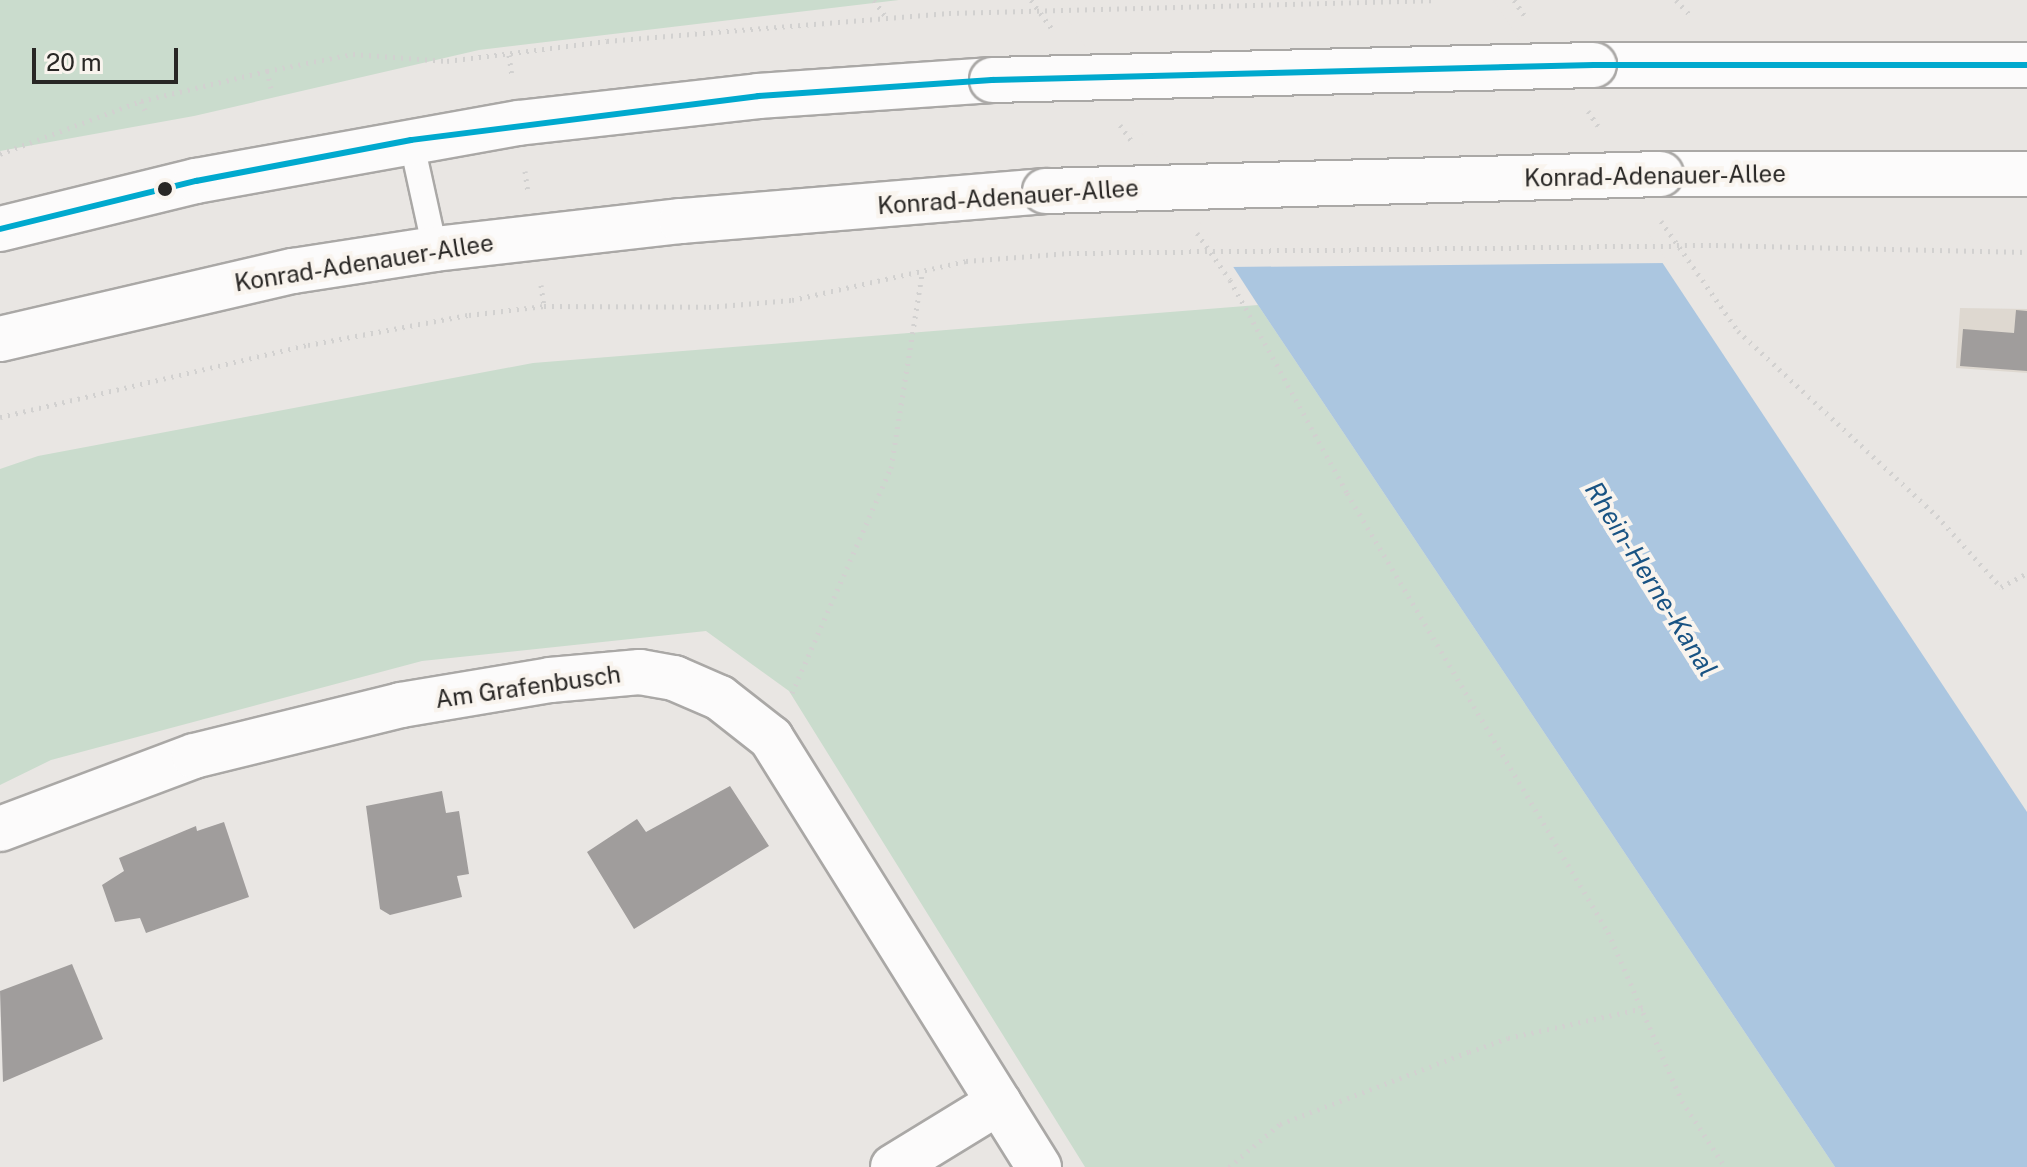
<!DOCTYPE html>
<html>
<head>
<meta charset="utf-8">
<style>
	body { margin:0 }
	#map { position:relative; width:2027px; height:1167px; overflow:hidden; background:#e9e6e3; font-family:"Public Sans",sans-serif }
	div>[style] { position:absolute }
	.built>* { inset:0; background:#ded8d0 }
	.green>* { inset:0; background:#cadccd }
	.water>* { inset:0; background:#abc6e0 }
	.pier>* { inset:0; background:#e9e6e3 }
	.building>* { inset:0; background:#a09d9c }
	.path>* { height:5px; margin-top:-2.5px; transform-origin:0; background:repeating-linear-gradient(90deg,#d2d1d0 0 2px,transparent 0 8px) }
	.roads { filter:drop-shadow(2px 0 #aaa8a6) drop-shadow(-2px 0 #aaa8a6) drop-shadow(0 2px #aaa8a6) drop-shadow(0 -2px #aaa8a6) }
	.lane>* { height:24px; margin:-12px; padding:0 12px; transform-origin:12px; border-radius:12px; background:#fcfbfb }
	.street>* { height:44px; margin:-22px; padding:0 22px; transform-origin:22px; border-radius:22px; background:#fcfbfb }
	.primary>* { height:44px; margin:-22px; padding:0 22px; transform-origin:22px; border-radius:22px; background:#fcfbfb }
	.path-bridge>* { height:5px; margin-top:-2.5px; transform-origin:0; background:repeating-linear-gradient(90deg,#d2d1d0 0 2px,transparent 0 8px) }
	.bridges { filter:drop-shadow(2px 0 #aaa8a6) drop-shadow(-2px 0 #aaa8a6) drop-shadow(0 2px #aaa8a6) drop-shadow(0 -2px #aaa8a6) }
	.primary-bridge>* { height:44px; margin:-22px; padding:0 22px; transform-origin:22px; border-radius:22px; background:#fcfbfb }
	.bus-1>* { height:6px; margin:-3px; padding:0 3px; transform-origin:3px; border-radius:3px; background:#00a9ce }
	.dots>* { width:22px; height:22px; translate:-50% -50%; box-sizing:border-box; border:4px solid #f9f4ee; border-radius:50% }
	span { translate:-50% -50%; white-space:nowrap; text-align:center; line-height:1.15; -webkit-text-stroke:8px #f9f4ee; paint-order:stroke }
	.street-label { font-size:24px; color:#292725 }
	.water-label { font-size:26px; color:#195383; font-style:italic }
	.scale { position:absolute; left:32px; top:48px; width:146px; height:36px; box-sizing:border-box; border:4px solid #292725; border-top:0; padding-left:10px; font-size:24px; line-height:28px; white-space:nowrap; color:#292725; -webkit-text-stroke:6px #f9f4ee; paint-order:stroke }
</style>
</head>
<body>
<div id="map">
	<div class="built">
		<i style="clip-path:polygon(1960px 308px,2027px 309px,2027px 373px,1956px 368px)"></i>
	</div>
	<div class="green">
		<i style="clip-path:polygon(0 0,899px 0,479px 50px,194px 116px,0 151px)"></i>
		<i style="clip-path:polygon(1258px 305px,1835px 1167px,1085px 1167px,789px 691px,706px 631px,422px 661px,51px 760px,0 785px,0 469px,38px 456px,533px 363px)"></i>
	</div>
	<div class="water">
		<i style="clip-path:polygon(1488px 0,2027px 812px,2027px 1167px,1835px 1167px,1258px 305px,1064px 6px)"></i>
	</div>
	<div class="pier">
		<i style="clip-path:polygon(1055px 0,1493px 0,1668px 263px,1229px 267px)"></i>
	</div>
	<div class="building">
		<i style="clip-path:polygon(2016px 310px,2027px 311px,2027px 371px,1960px 366px,1963px 329px,2014px 333px)"></i>
		<i style="clip-path:polygon(730px 786px,769px 846px,634px 929px,587px 852px,637px 819px,646px 832px)"></i>
		<i style="clip-path:polygon(442px 791px,446px 813px,459px 811px,469px 874px,457px 876px,462px 897px,390px 915px,380px 909px,366px 806px)"></i>
		<i style="clip-path:polygon(224px 822px,249px 897px,146px 933px,140px 918px,115px 922px,102px 885px,124px 871px,119px 858px,196px 826px,197px 831px)"></i>
		<i style="clip-path:polygon(72px 964px,103px 1039px,3px 1082px,0 991px)"></i>
	</div>
	<div class="path">
		<i style="left:874px;top:0;width:21px;rotate:55deg"></i>
		<i style="left:1031px;top:0;width:39px;rotate:54deg"></i>
		<i style="left:1514px;top:0;width:23px;rotate:56deg"></i>
		<i style="left:1676px;top:0;width:23px;rotate:47deg"></i>
		<i style="left:509px;top:55px;width:22px;rotate:82deg"></i>
		<i style="left:271px;top:88px;width:17px;rotate:-103deg"></i>
		<i style="left:267px;top:71px;width:88px;rotate:-11.2deg"></i>
		<i style="left:353px;top:54px;width:94px;rotate:4.3deg"></i>
		<i style="left:447px;top:61px;width:161px;rotate:-7.1deg"></i>
		<i style="left:607px;top:41px;width:343px;rotate:-4.7deg"></i>
		<i style="left:141px;top:101px;width:130px;rotate:-13.4deg"></i>
		<i style="left:1588px;top:111px;width:22px;rotate:56deg"></i>
		<i style="left:1120px;top:125px;width:22px;rotate:54deg"></i>
		<i style="left:0;top:154px;width:151px;rotate:-20.6deg"></i>
		<i style="left:141px;top:101px;width:15px;rotate:67deg"></i>
		<i style="left:525px;top:171px;width:21px;rotate:82deg"></i>
		<i style="left:1661px;top:221px;width:134px;rotate:55deg"></i>
		<i style="left:1738px;top:331px;width:272px;rotate:42.9deg"></i>
		<i style="left:1937px;top:516px;width:96px;rotate:48deg"></i>
		<i style="left:2001px;top:587px;width:30px;rotate:-28deg"></i>
		<i style="left:1197px;top:233px;width:57px;rotate:54.9deg"></i>
		<i style="left:1230px;top:280px;width:243px;rotate:61.2deg"></i>
		<i style="left:1347px;top:493px;width:511px;rotate:59.27deg"></i>
		<i style="left:1608px;top:932px;width:184px;rotate:66.4deg"></i>
		<i style="left:1682px;top:1101px;width:79px;rotate:56.9deg"></i>
		<i style="left:1716px;top:245px;width:311px;rotate:1.3deg"></i>
		<i style="left:541px;top:285px;width:21px;rotate:82deg"></i>
		<i style="left:0;top:417px;width:316px;rotate:-13.2deg"></i>
		<i style="left:308px;top:345px;width:164px;rotate:-10.6deg"></i>
		<i style="left:469px;top:315px;width:76px;rotate:-6.8deg"></i>
		<i style="left:544px;top:306px;width:165px;rotate:0.3deg"></i>
		<i style="left:709px;top:307px;width:83px;rotate:-4.8deg"></i>
		<i style="left:792px;top:300px;width:178px;rotate:-12.6deg"></i>
		<i style="left:966px;top:261px;width:103px;rotate:-4.4deg"></i>
		<i style="left:792px;top:693px;width:246px;rotate:-66.3deg"></i>
		<i style="left:891px;top:468px;width:196px;rotate:-80.9deg"></i>
		<i style="left:1229px;top:1167px;width:67px;rotate:-40.1deg"></i>
		<i style="left:1280px;top:1124px;width:202px;rotate:-20.9deg"></i>
		<i style="left:1469px;top:1052px;width:41px;rotate:-19.7deg"></i>
		<i style="left:1508px;top:1038px;width:139px;rotate:-12.4deg"></i>
	</div>
	<div class="roads">
		<div class="lane">
			<i style="left:411px;top:140px;width:112px;rotate:77.6deg"></i>
		</div>
		<div class="street">
			<i style="left:0;top:829px;width:207px;rotate:-20.6deg"></i>
			<i style="left:194px;top:756px;width:213px;rotate:-13.8deg"></i>
			<i style="left:401px;top:705px;width:151px;rotate:-9.5deg"></i>
			<i style="left:550px;top:680px;width:90px;rotate:-5.1deg"></i>
			<i style="left:640px;top:672px;width:35px;rotate:10deg"></i>
			<i style="left:674px;top:678px;width:50px;rotate:23.5deg"></i>
			<i style="left:720px;top:698px;width:65px;rotate:38.1deg"></i>
			<i style="left:771px;top:738px;width:506px;rotate:58.01deg"></i>
			<i style="left:893px;top:1167px;width:124px;rotate:-31.5deg"></i>
		</div>
		<div class="primary">
			<i style="left:1594px;top:65px;width:433px"></i>
			<i style="left:1661px;top:174px;width:366px"></i>
			<i style="left:0;top:229px;width:202px;rotate:-13.8deg"></i>
			<i style="left:196px;top:181px;width:327px;rotate:-10.2deg"></i>
			<i style="left:518px;top:123px;width:242px;rotate:-6.4deg"></i>
			<i style="left:758px;top:96px;width:235px;rotate:-3.9deg"></i>
			<i style="left:0;top:339px;width:301px;rotate:-13.1deg"></i>
			<i style="left:293px;top:271px;width:144px;rotate:-8.8deg"></i>
			<i style="left:435px;top:249px;width:248px;rotate:-6.5deg"></i>
			<i style="left:681px;top:221px;width:365px;rotate:-4.7deg"></i>
		</div>
	</div>
	<div class="path-bridge">
		<i style="left:949px;top:13px;width:483px;rotate:-1.5deg"></i>
		<i style="left:1069px;top:253px;width:647px;rotate:-0.71deg"></i>
	</div>
	<div class="bridges">
		<div class="primary-bridge">
			<i style="left:992px;top:80px;width:602px;rotate:-1.43deg"></i>
			<i style="left:1045px;top:191px;width:616px;rotate:-1.58deg"></i>
		</div>
	</div>
	<div class="bus-1">
		<i style="left:0;top:229px;width:202px;rotate:-13.8deg"></i>
		<i style="left:196px;top:181px;width:219px;rotate:-10.8deg"></i>
		<i style="left:411px;top:140px;width:350px;rotate:-7.2deg"></i>
		<i style="left:758px;top:96px;width:235px;rotate:-3.9deg"></i>
		<i style="left:992px;top:80px;width:602px;rotate:-1.43deg"></i>
		<i style="left:1594px;top:65px;width:433px"></i>
	</div>
	<div class="dots">
		<i style="left:165px;top:189px;background:#292725"></i>
	</div>
	<div class="street-label">
		<span style="left:1655px;top:176px;rotate:-1deg">Konrad-Adenauer-Allee</span>
		<span style="left:1008px;top:197px;rotate:-4deg">Konrad-Adenauer-Allee</span>
		<span style="left:364px;top:263px;rotate:-9deg">Konrad-Adenauer-Allee</span>
		<span style="left:528px;top:687px;rotate:-8deg">Am Grafenbusch</span>
	</div>
	<div class="water-label">
		<span style="left:1651px;top:579px;rotate:58deg">Rhein-Herne-Kanal</span>
	</div>
	<div class="scale">20 m</div>
</div>
</body>
</html>
